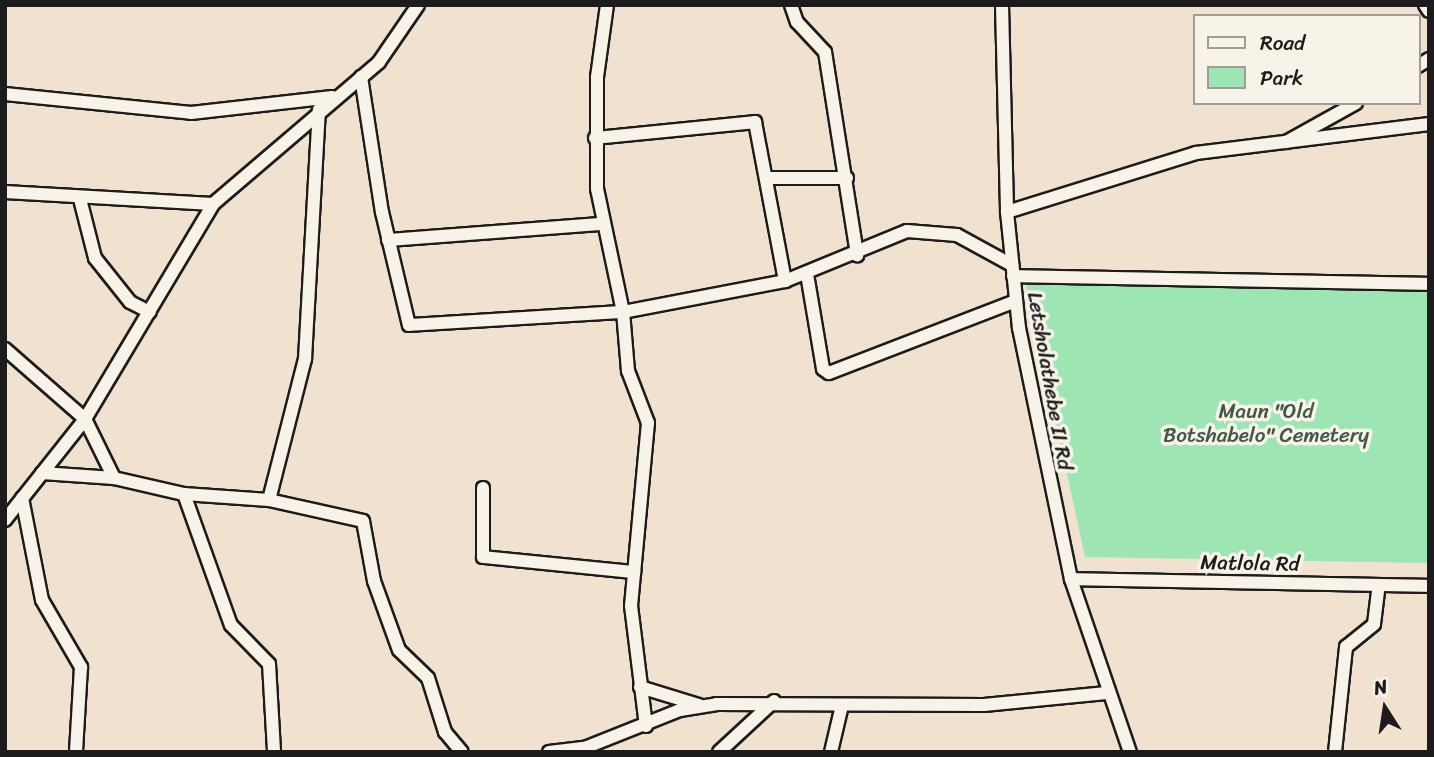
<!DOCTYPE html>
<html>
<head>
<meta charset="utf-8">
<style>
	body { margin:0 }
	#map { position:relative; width:1434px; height:757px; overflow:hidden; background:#f0e2ce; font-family:Sriracha,sans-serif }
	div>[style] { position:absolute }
	.green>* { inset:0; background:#9de5b3 }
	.roads { filter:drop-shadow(2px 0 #1c1c1c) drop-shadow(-2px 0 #1c1c1c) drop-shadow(0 2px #1c1c1c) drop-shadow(0 -2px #1c1c1c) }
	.minor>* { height:12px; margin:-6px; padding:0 6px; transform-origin:6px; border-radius:6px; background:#f7f3e8 }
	span { translate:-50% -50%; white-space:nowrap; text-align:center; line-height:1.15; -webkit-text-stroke:7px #f7f3e8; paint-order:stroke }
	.street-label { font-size:21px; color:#1c1c1c }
	.park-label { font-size:21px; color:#435849 }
	.frame { position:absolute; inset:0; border:7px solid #1c1c1c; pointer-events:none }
	.legend { position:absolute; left:1193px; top:14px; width:228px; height:91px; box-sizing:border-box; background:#f7f3e8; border:2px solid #9f9d96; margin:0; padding:9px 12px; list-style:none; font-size:21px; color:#1c1c1c }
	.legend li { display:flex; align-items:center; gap:14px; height:35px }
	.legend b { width:35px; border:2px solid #9f9d96 }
	.north { position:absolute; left:1350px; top:673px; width:70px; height:70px; -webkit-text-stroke:5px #f7f3e8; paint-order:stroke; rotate:348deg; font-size:19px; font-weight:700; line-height:28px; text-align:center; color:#1c1c1c }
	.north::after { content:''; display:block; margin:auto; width:24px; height:32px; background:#1c1c1c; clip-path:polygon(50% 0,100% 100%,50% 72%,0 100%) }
</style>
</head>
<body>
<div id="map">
	<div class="green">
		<i style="clip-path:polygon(1026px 284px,1429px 287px,1429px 563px,1085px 557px)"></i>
	</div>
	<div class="roads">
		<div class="minor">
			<i style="left:791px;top:5px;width:18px;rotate:71deg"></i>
			<i style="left:797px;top:22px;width:41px;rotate:47deg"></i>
			<i style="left:825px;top:52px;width:206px;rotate:81deg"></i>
			<i style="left:1002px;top:5px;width:207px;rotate:88.6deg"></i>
			<i style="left:1007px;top:212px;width:117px;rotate:84.1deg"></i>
			<i style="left:1019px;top:328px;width:256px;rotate:78.3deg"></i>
			<i style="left:1071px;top:579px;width:183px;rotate:71.2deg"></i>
			<i style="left:1425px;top:5px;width:7px;rotate:56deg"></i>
			<i style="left:1418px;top:66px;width:13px;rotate:-32deg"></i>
			<i style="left:361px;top:77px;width:137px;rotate:81.2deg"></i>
			<i style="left:382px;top:212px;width:116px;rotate:76.6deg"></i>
			<i style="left:409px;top:325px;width:214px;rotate:-3.5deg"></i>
			<i style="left:623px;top:312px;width:126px;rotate:-101.9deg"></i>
			<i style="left:597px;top:189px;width:112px;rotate:-90deg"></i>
			<i style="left:597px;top:77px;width:73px;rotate:-82.1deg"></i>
			<i style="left:5px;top:94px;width:187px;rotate:5.8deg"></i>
			<i style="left:191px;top:113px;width:142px;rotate:-6.5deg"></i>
			<i style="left:595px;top:138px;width:161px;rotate:-5.7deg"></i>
			<i style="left:755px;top:122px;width:162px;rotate:79.3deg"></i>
			<i style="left:1286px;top:142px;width:80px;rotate:-29.1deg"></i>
			<i style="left:768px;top:178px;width:79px"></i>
			<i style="left:5px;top:192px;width:208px;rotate:3.3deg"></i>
			<i style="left:80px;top:199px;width:61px;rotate:75.7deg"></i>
			<i style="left:95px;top:258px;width:56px;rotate:51.5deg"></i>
			<i style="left:130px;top:302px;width:22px;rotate:27deg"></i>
			<i style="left:1007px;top:212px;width:198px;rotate:-17.3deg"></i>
			<i style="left:1196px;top:153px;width:235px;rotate:-7.1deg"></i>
			<i style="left:388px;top:240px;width:213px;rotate:-4.3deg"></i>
			<i style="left:807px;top:274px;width:96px;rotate:80.4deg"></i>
			<i style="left:823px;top:369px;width:7px;rotate:34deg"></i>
			<i style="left:829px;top:373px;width:200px;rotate:-21.1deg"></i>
			<i style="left:1013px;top:276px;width:416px;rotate:1.1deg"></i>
			<i style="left:5px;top:349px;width:106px;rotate:41.2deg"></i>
			<i style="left:85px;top:419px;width:66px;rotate:63.8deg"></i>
			<i style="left:114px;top:478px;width:72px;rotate:12.9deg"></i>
			<i style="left:184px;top:494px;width:85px;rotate:4deg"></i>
			<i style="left:269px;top:500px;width:146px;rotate:-75.7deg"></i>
			<i style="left:305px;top:359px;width:250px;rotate:-86.8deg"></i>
			<i style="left:42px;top:473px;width:72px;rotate:4deg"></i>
			<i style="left:483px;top:488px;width:69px;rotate:90deg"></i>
			<i style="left:483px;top:557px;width:152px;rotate:5.7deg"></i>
			<i style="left:184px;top:494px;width:139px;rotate:70.3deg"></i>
			<i style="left:231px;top:625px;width:54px;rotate:45.7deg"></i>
			<i style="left:269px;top:664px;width:88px;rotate:86.7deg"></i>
			<i style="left:22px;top:498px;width:104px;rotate:78.9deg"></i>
			<i style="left:42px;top:600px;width:78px;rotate:59.8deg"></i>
			<i style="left:81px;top:667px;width:85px;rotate:93.4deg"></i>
			<i style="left:269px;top:500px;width:96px;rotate:12.6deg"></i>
			<i style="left:363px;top:521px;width:61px;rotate:79.6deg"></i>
			<i style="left:374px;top:581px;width:73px;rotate:70.1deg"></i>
			<i style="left:399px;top:650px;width:40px;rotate:44deg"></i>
			<i style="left:428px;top:678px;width:57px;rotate:72.5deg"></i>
			<i style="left:445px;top:732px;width:26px;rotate:50deg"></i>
			<i style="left:5px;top:520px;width:129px;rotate:-51.6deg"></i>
			<i style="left:85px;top:419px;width:250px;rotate:-59.2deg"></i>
			<i style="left:213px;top:204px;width:218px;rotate:-40.5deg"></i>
			<i style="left:379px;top:62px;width:69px;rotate:-55.6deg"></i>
			<i style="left:1071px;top:579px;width:358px;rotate:1.1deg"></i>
			<i style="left:640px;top:687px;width:62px;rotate:17deg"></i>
			<i style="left:646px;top:726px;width:121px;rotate:-97.1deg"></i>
			<i style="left:631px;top:606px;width:184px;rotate:-84.7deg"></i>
			<i style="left:648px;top:423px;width:56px;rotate:-111deg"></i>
			<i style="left:628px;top:371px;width:59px;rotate:-94.8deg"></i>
			<i style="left:623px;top:312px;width:165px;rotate:-10.8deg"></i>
			<i style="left:785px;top:281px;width:132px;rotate:-22.3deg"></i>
			<i style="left:907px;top:231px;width:50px;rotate:4.6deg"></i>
			<i style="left:957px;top:235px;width:63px;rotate:28.6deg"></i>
			<i style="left:549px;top:752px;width:38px;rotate:-7deg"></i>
			<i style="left:587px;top:747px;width:100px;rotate:-21.7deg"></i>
			<i style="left:680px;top:710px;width:36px;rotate:-9deg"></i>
			<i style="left:716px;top:704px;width:268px;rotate:0.2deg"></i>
			<i style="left:984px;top:705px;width:123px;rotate:-5.6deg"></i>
			<i style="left:719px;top:752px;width:75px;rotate:-42.8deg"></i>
			<i style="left:831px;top:752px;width:48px;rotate:-76.8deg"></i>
			<i style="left:1335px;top:752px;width:106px;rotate:-84deg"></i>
			<i style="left:1346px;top:647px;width:36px;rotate:-39deg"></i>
			<i style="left:1374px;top:624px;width:39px;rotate:-83deg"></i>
		</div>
	</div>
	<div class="street-label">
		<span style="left:1050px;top:381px;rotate:80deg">Letsholathebe II Rd</span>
		<span style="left:1250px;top:563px;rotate:1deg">Matlola Rd</span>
	</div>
	<div class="park-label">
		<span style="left:1266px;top:423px">Maun "Old<br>Botshabelo" Cemetery</span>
	</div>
	<div class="frame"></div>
	<ul class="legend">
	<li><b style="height:9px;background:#f7f3e8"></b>Road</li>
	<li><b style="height:19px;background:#9de5b3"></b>Park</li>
	</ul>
	<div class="north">N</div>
</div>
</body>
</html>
